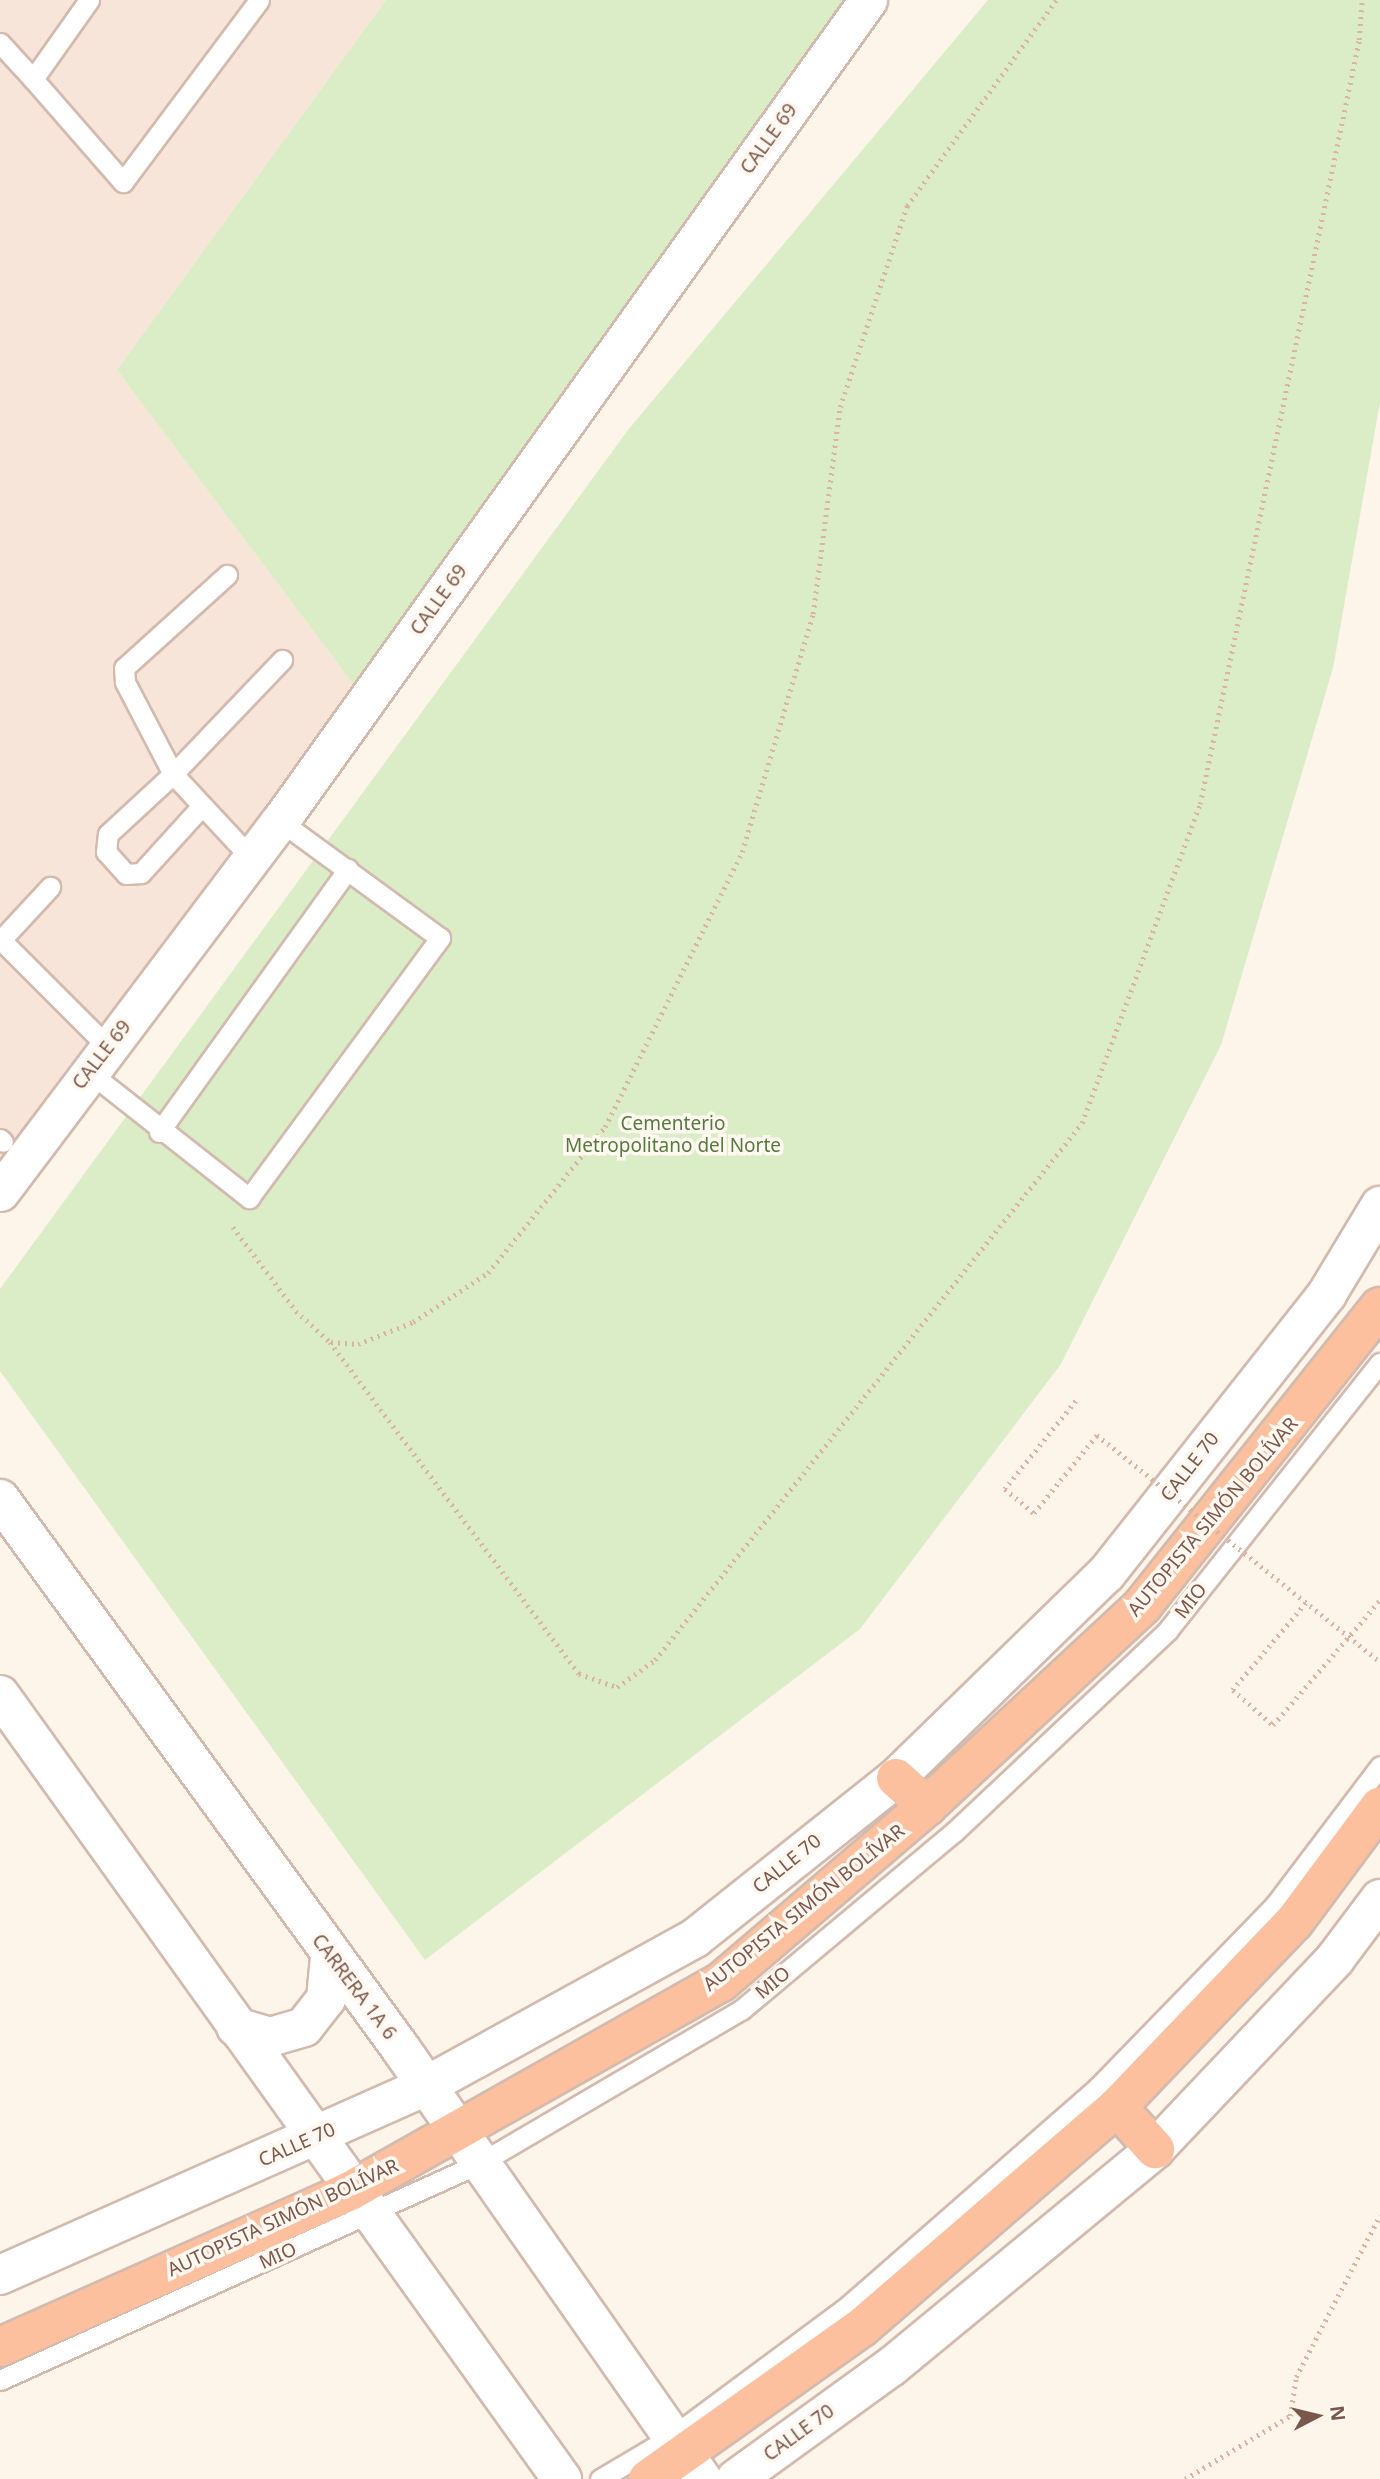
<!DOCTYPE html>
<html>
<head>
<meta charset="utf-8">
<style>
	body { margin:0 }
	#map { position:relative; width:1380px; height:2479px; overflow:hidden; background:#fdf4ea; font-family:"Noto Sans",sans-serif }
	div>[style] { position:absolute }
	.residential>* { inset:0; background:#f6e5d8 }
	.green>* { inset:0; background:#daedc7 }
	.path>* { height:4.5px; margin-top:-2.25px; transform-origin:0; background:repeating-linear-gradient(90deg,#dab3a2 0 2px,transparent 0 7px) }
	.roads { filter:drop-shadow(2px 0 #d2baae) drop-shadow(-2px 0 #d2baae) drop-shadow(0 2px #d2baae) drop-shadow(0 -2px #d2baae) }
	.service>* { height:19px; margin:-9.5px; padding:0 9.5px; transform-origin:9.5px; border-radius:9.5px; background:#fff }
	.minor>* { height:37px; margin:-18.5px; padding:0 18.5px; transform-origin:18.5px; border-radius:18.5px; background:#fff }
	.tertiary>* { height:38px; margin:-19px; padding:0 19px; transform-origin:19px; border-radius:19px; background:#fff }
	.trunk>* { height:38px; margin:-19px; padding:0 19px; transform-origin:19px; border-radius:19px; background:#fcc09f }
	.path-bridge>* { height:4.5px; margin-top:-2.25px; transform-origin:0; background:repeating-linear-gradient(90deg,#dab3a2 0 2px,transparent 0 7px) }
	span { translate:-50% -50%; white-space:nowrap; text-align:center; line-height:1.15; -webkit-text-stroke:7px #fff8f1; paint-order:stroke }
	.street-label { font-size:19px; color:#7b574b }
	.park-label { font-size:19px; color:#567a3f }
	.north { position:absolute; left:1282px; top:2381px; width:70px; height:70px; -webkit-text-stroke:5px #fff8f1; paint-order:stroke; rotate:83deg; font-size:19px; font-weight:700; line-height:28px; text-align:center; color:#7b574b }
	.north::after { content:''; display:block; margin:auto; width:24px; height:32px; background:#7b574b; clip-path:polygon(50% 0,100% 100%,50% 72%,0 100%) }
</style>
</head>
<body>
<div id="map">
	<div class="residential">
		<i style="clip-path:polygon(0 0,386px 0,117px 370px,366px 701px,0 1192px)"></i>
	</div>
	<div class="green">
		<i style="clip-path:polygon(386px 0,868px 0,366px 701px,117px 370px)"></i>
		<i style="clip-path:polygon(988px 0,1380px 0,1380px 402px,1333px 668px,1221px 1045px,1061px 1364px,860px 1629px,425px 1960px,0 1371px,0 1289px,628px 430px)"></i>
	</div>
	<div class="path">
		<i style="left:233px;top:1227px;width:105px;rotate:53.1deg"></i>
		<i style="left:296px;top:1311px;width:46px;rotate:42.4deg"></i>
		<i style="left:330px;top:1342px;width:415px;rotate:53.1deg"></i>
		<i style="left:579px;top:1674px;width:40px;rotate:18.9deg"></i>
		<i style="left:617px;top:1687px;width:47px;rotate:-35.4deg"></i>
		<i style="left:655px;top:1660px;width:686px;rotate:-51.51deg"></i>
		<i style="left:1082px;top:1123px;width:340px;rotate:-69.7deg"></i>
		<i style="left:1200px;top:804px;width:780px;rotate:-78.24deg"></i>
		<i style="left:1359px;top:40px;width:40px;rotate:-85.7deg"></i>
		<i style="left:331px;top:1342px;width:27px;rotate:4deg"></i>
		<i style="left:358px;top:1344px;width:59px;rotate:-21.8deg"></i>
		<i style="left:413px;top:1322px;width:90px;rotate:-33.2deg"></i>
		<i style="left:488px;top:1273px;width:187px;rotate:-51.3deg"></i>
		<i style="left:605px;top:1127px;width:307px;rotate:-63.5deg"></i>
		<i style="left:742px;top:852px;width:248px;rotate:-73.4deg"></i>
		<i style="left:813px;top:614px;width:209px;rotate:-82.6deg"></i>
		<i style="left:840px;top:407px;width:212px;rotate:-71.6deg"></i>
		<i style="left:907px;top:206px;width:254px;rotate:-54.1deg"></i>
		<i style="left:1076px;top:1401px;width:113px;rotate:128.9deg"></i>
		<i style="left:1005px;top:1489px;width:38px;rotate:40deg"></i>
		<i style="left:1034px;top:1513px;width:100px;rotate:-51.1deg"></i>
		<i style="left:1306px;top:1603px;width:114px;rotate:130deg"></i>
		<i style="left:1233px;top:1690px;width:53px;rotate:41.2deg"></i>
		<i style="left:1273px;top:1725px;width:165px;rotate:-49.4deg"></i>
		<i style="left:1185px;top:2479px;width:122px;rotate:-31deg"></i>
		<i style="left:1290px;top:2416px;width:39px;rotate:-81deg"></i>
		<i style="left:1296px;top:2377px;width:182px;rotate:-62.6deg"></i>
	</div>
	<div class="roads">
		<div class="service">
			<i style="left:89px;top:0;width:97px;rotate:125.3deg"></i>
			<i style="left:33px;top:79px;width:137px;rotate:48.9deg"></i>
			<i style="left:123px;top:182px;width:227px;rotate:-53.2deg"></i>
			<i style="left:0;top:43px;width:49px;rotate:47.5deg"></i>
			<i style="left:200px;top:808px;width:88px;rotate:132.2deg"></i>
			<i style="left:141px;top:873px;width:15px;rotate:176deg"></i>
			<i style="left:126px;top:874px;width:30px;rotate:-132deg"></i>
			<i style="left:106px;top:852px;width:18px;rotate:-84deg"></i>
			<i style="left:108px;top:834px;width:88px;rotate:-42.7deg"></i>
			<i style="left:173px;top:774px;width:104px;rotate:-117.6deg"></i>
			<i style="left:125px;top:682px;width:14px;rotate:-94deg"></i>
			<i style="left:124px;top:668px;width:139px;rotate:-42.1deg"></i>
			<i style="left:252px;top:859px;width:116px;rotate:-132.9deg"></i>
			<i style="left:173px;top:774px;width:158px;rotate:-46.3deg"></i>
			<i style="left:1px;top:940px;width:151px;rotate:45deg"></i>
			<i style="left:0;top:941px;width:74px;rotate:-47.2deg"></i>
			<i style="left:89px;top:1072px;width:204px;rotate:38.2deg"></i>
			<i style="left:249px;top:1198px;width:323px;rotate:-53.7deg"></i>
			<i style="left:440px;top:938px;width:198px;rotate:-143.8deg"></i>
			<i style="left:159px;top:1132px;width:324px;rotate:-54.3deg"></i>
			<i style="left:0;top:1139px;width:4px;rotate:45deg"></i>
			<i style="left:0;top:2380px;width:527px;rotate:-24.33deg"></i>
			<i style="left:480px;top:2163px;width:303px;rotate:-30.4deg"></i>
			<i style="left:741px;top:2010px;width:278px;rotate:-39.9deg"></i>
			<i style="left:954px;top:1832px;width:294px;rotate:-43.3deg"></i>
			<i style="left:1168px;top:1630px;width:341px;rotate:-51.6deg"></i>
			<i style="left:600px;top:2479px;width:85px;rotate:-30.5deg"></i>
			<i style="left:673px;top:2436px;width:218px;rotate:-36.6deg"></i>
			<i style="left:848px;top:2306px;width:332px;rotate:-41.2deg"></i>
			<i style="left:1098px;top:2087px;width:254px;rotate:-45.8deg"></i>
			<i style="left:1275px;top:1905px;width:174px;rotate:-52.9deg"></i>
		</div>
		<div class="minor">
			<i style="left:0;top:1192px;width:465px;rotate:-53deg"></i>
			<i style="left:280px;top:821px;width:1010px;rotate:-54.39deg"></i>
		</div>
		<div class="tertiary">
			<i style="left:0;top:1499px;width:681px;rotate:53.9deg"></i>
			<i style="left:401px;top:2049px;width:525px;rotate:55.01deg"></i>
			<i style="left:0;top:1695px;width:965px;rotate:54.37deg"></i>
			<i style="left:236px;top:2027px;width:35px;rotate:16deg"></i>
			<i style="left:270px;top:2037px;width:35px;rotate:-16deg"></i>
			<i style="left:304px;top:2027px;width:36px;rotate:-52deg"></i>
			<i style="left:326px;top:1999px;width:42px;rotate:-84.6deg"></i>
			<i style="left:0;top:2275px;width:466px;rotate:-23.9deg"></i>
			<i style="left:426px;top:2086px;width:307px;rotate:-28.8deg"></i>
			<i style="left:695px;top:1938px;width:257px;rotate:-38.5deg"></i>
			<i style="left:896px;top:1778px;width:293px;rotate:-44.2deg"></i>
			<i style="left:1106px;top:1574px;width:357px;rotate:-51.7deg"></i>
			<i style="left:1327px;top:1294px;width:103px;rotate:-58.9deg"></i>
			<i style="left:736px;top:2479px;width:191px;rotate:-35.9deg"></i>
			<i style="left:891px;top:2367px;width:342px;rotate:-39.5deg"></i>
			<i style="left:1155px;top:2149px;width:262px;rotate:-46.5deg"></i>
			<i style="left:1335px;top:1959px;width:75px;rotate:-53.1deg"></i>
		</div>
		<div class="trunk">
			<i style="left:896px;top:1778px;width:42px;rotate:42.1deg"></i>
			<i style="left:1117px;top:2107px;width:57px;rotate:47.9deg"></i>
			<i style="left:0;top:2347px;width:383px;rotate:-24deg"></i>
			<i style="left:350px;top:2191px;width:426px;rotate:-29.4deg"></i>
			<i style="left:721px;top:1982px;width:271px;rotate:-40.5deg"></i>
			<i style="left:927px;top:1806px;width:294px;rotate:-42.9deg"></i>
			<i style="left:1142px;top:1606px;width:382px;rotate:-51.5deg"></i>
			<i style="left:648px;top:2479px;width:262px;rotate:-35.4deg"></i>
			<i style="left:862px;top:2327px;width:337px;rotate:-40.8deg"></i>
			<i style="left:1117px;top:2107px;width:256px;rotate:-46.3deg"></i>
			<i style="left:1294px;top:1922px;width:144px;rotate:-53.4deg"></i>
		</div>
	</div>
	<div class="path-bridge">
		<i style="left:1097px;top:1435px;width:363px;rotate:38.7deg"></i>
	</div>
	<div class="street-label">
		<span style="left:769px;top:139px;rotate:-54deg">CALLE 69</span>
		<span style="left:439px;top:600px;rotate:-54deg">CALLE 69</span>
		<span style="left:102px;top:1055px;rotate:-52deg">CALLE 69</span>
		<span style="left:1190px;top:1467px;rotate:-52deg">CALLE 70</span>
		<span style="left:1213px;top:1517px;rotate:-50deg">AUTOPISTA SIMÓN BOLÍVAR</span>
		<span style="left:1191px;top:1601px;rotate:-52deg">MIO</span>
		<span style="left:787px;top:1864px;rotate:-39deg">CALLE 70</span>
		<span style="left:804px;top:1908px;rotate:-39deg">AUTOPISTA SIMÓN BOLÍVAR</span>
		<span style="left:773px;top:1983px;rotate:-40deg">MIO</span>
		<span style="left:354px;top:1987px;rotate:53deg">CARRERA 1A 6</span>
		<span style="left:297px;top:2145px;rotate:-24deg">CALLE 70</span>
		<span style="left:283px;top:2218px;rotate:-25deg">AUTOPISTA SIMÓN BOLÍVAR</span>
		<span style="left:278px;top:2256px;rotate:-24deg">MIO</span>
		<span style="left:799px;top:2433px;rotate:-36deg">CALLE 70</span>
	</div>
	<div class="park-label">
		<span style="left:673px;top:1135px">Cementerio<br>Metropolitano del Norte</span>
	</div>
	<div class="north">N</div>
</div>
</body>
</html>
